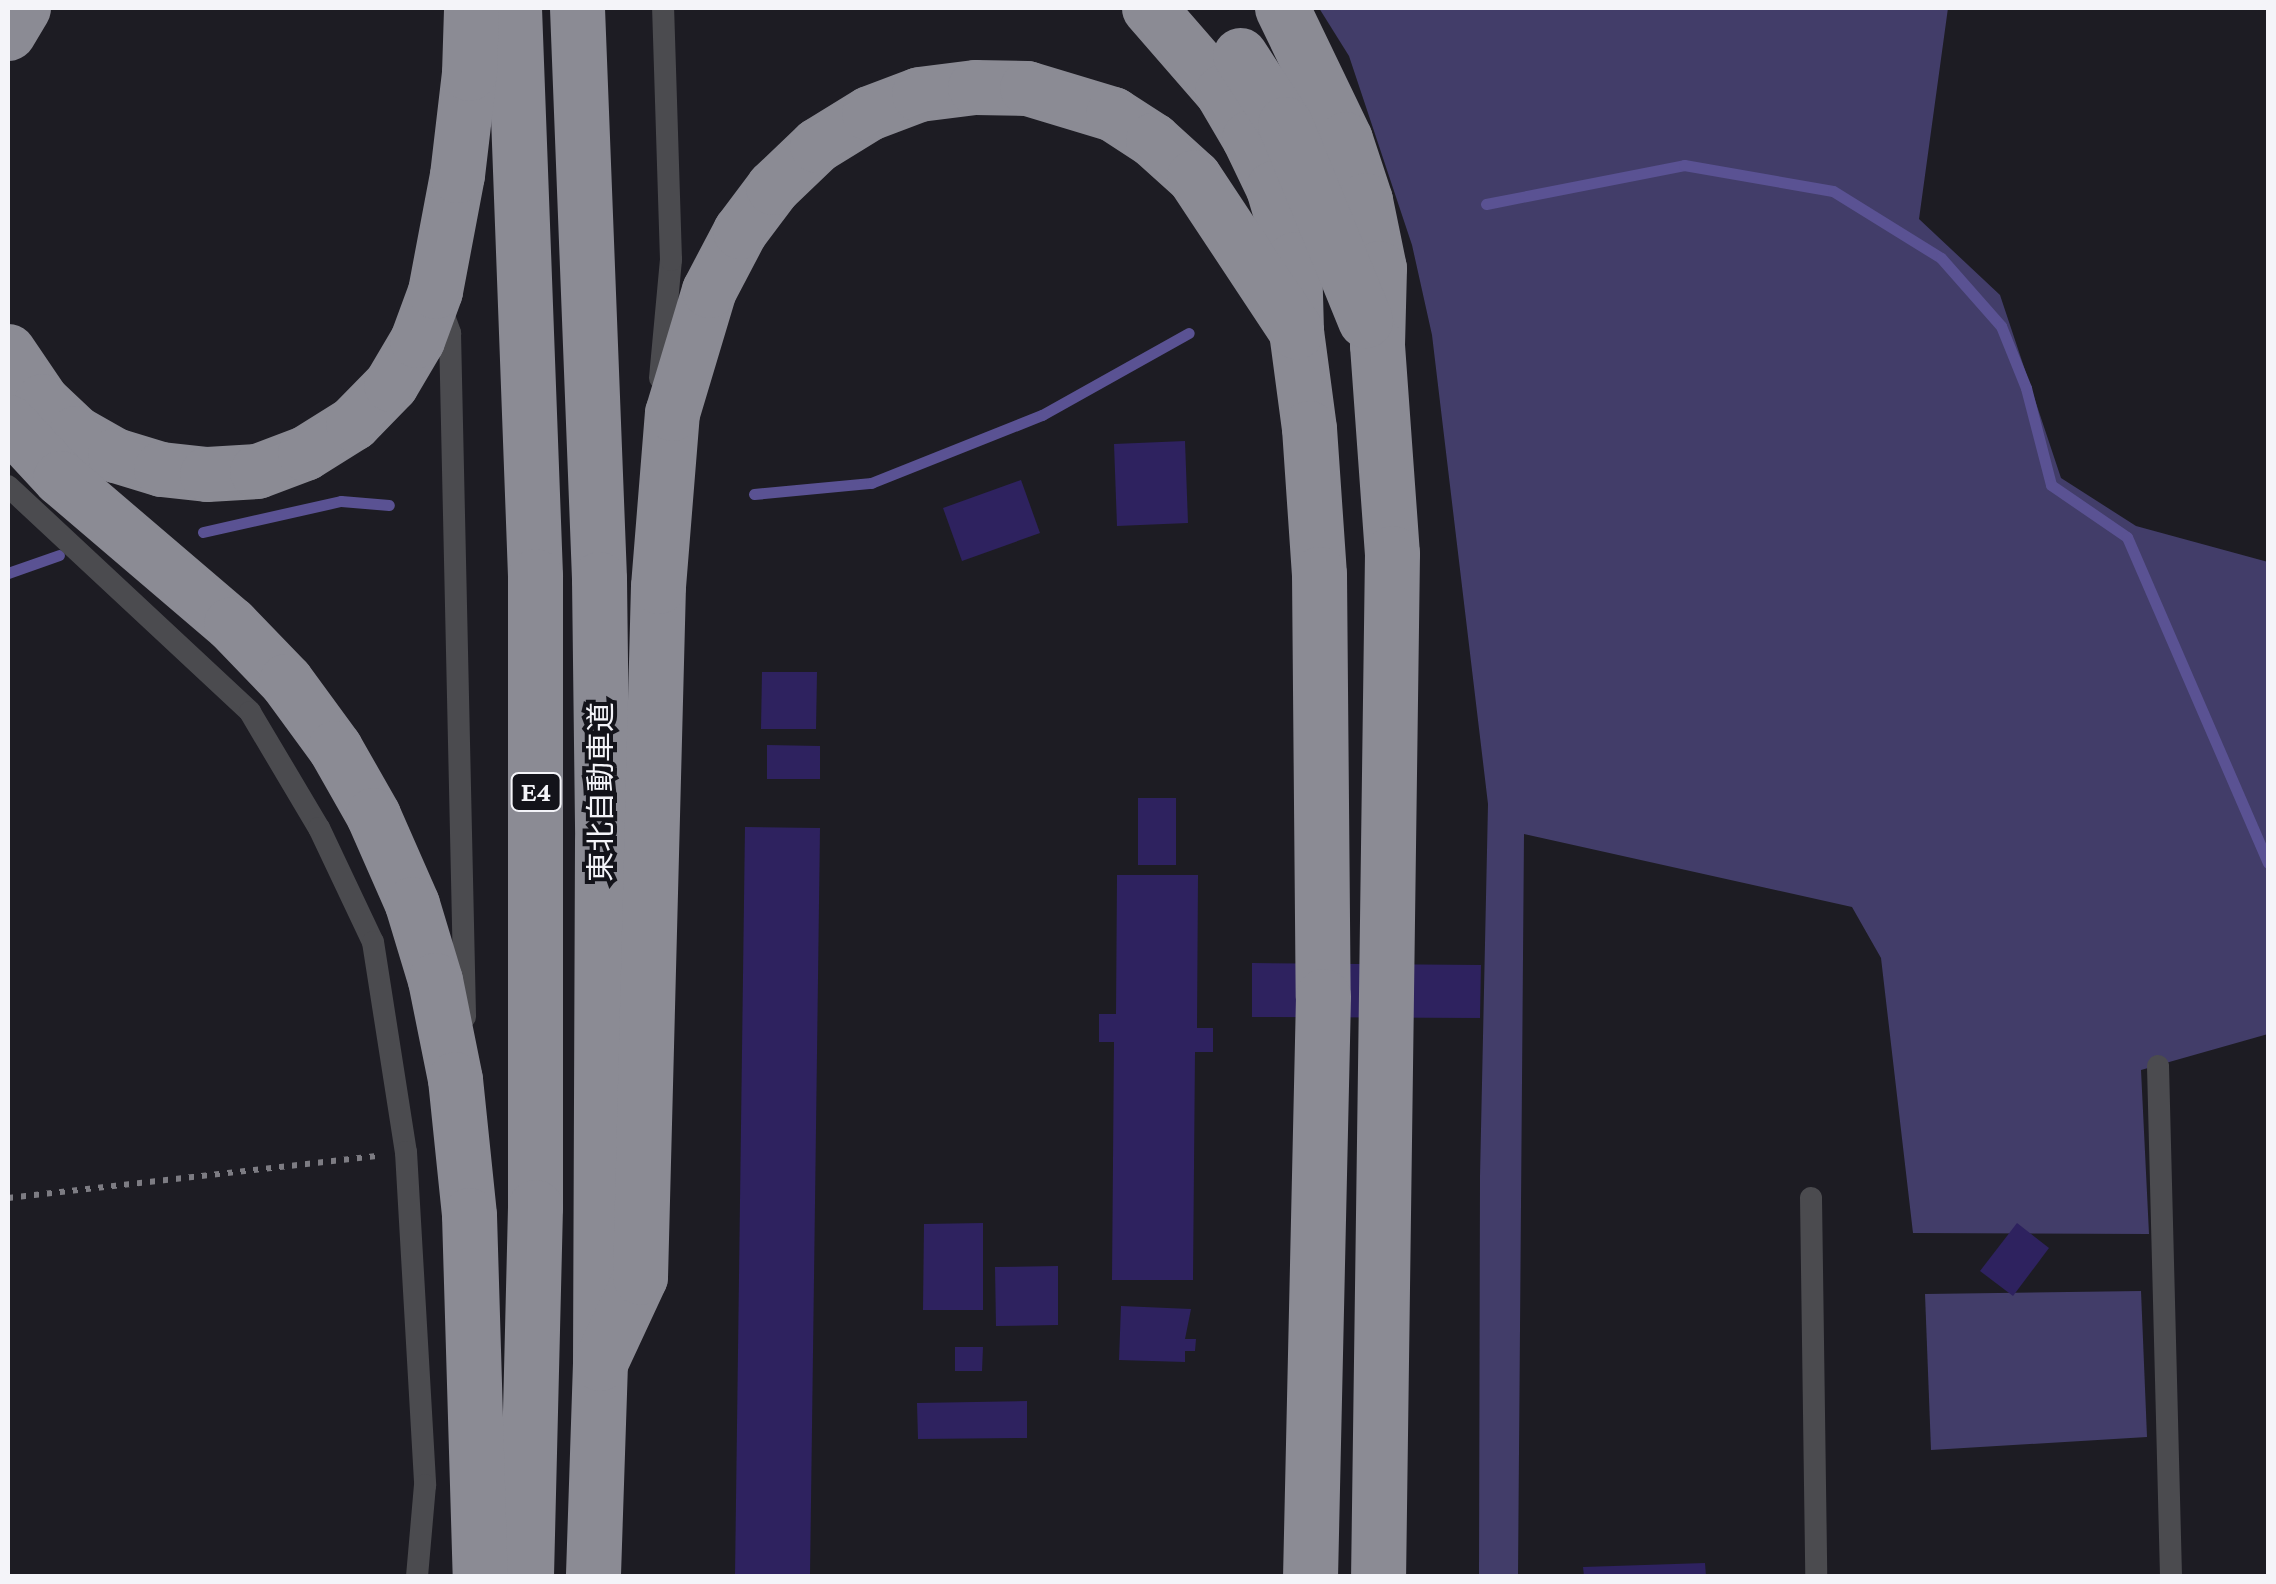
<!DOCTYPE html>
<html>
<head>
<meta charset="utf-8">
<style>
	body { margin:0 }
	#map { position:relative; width:2276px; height:1584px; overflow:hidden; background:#1d1c23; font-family:"Crimson Pro","Noto Sans JP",serif }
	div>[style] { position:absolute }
	.green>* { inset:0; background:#423d69 }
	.stream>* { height:11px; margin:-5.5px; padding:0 5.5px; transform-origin:5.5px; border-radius:5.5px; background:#5a5293 }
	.building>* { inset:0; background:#2e225f }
	.path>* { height:6px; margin-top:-3px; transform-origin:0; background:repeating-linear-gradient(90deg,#7d7c83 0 5px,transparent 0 13px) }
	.service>* { height:22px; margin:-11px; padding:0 11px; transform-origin:11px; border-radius:11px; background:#4b4b4f }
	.motorway>* { height:55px; margin:-27.5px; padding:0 27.5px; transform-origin:27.5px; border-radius:27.5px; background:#8b8b94 }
	span { translate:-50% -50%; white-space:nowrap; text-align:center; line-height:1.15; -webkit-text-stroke:8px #13131a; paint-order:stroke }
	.shield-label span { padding:2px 8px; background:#13131a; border:2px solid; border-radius:8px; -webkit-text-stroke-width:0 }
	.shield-label { font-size:28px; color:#f4f4f9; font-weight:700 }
	.street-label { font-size:30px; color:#f4f4f9 }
	.frame { position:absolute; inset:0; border:10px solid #f4f4f9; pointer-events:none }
</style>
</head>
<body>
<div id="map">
	<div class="green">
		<i style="clip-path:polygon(1319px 8px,1948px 8px,1919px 219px,2000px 295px,2061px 478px,2136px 526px,2268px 562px,2268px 1034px,2141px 1070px,2149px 1234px,1913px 1233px,1881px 958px,1852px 907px,1524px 834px,1518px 1576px,1479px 1576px,1480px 1176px,1488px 804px,1432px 335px,1412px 245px,1349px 56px)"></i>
		<i style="clip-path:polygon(2141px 1291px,2147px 1437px,1931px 1450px,1925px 1294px)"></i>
	</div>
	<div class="stream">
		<i style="left:1486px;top:204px;width:202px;rotate:-11.1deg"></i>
		<i style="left:1684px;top:165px;width:151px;rotate:9.9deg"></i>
		<i style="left:1833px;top:191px;width:127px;rotate:31.8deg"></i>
		<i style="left:1941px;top:258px;width:91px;rotate:48.6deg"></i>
		<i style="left:2001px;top:326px;width:67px;rotate:68deg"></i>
		<i style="left:2026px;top:388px;width:100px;rotate:75.5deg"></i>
		<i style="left:2051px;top:485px;width:92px;rotate:34.4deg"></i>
		<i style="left:2127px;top:537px;width:355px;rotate:66.6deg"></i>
		<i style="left:754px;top:494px;width:118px;rotate:-5.4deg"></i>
		<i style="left:871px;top:483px;width:184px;rotate:-21.7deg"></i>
		<i style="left:1042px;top:415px;width:168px;rotate:-29.2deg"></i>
		<i style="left:203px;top:532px;width:141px;rotate:-12.7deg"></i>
		<i style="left:341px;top:501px;width:48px;rotate:4.8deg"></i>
		<i style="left:8px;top:573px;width:54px;rotate:-19.4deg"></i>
	</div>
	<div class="building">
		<i style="clip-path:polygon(1185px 441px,1188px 523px,1117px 526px,1114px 444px)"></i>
		<i style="clip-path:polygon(1021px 480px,1040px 533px,962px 561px,943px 508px)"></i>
		<i style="clip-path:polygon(762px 672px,817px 672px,816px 729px,761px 729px)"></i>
		<i style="clip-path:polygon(767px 745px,820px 746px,820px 779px,767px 779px)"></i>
		<i style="clip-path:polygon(1138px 798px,1176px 798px,1176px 865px,1138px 865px)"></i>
		<i style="clip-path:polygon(745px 827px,820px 828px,810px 1576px,735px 1576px)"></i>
		<i style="clip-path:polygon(1117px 875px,1198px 875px,1197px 1028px,1213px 1028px,1213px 1052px,1195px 1052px,1193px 1280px,1112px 1280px,1114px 1042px,1099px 1042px,1099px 1014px,1116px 1014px)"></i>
		<i style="clip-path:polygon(1252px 963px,1481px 965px,1480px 1018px,1252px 1017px)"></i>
		<i style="clip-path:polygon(983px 1223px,983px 1310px,923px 1310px,924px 1224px)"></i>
		<i style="clip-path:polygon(2017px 1223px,2049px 1248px,2013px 1296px,1980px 1271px)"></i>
		<i style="clip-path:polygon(1058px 1266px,1058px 1325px,996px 1326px,995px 1267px)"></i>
		<i style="clip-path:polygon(1121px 1306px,1191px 1309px,1185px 1339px,1196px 1339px,1195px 1351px,1185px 1351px,1185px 1362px,1119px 1360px)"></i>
		<i style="clip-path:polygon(955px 1347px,983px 1347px,982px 1371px,955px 1371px)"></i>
		<i style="clip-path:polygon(1027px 1401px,1027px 1438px,918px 1439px,917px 1403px)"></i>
		<i style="clip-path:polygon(1705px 1563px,1706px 1576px,1584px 1576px,1583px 1567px)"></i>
	</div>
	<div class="path">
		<i style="left:8px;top:1198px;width:373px;rotate:-6.5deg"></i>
	</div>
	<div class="service">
		<i style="left:440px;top:305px;width:30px;rotate:70deg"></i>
		<i style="left:450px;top:333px;width:684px;rotate:88.74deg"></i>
		<i style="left:660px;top:378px;width:119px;rotate:-84.7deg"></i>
		<i style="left:671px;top:260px;width:252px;rotate:-91.8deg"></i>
		<i style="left:8px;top:486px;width:331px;rotate:43deg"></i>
		<i style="left:250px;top:712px;width:135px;rotate:59.3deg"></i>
		<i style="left:319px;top:828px;width:126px;rotate:64.7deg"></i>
		<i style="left:373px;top:942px;width:213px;rotate:81.1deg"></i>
		<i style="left:406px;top:1152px;width:334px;rotate:86.7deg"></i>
		<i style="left:425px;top:1485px;width:91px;rotate:95deg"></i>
		<i style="left:2158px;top:1066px;width:510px;rotate:88.54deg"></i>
		<i style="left:1811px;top:1198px;width:378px;rotate:89.2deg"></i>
	</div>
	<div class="motorway">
		<i style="left:514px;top:8px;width:568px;rotate:87.88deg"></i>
		<i style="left:535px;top:576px;width:631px;rotate:90deg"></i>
		<i style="left:535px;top:1207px;width:369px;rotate:91.4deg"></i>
		<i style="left:577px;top:8px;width:571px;rotate:87.79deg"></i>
		<i style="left:599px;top:579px;width:261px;rotate:89.3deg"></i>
		<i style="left:602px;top:840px;width:523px;rotate:90.22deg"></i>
		<i style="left:600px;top:1363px;width:213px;rotate:91.9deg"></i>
		<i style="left:1149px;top:8px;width:111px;rotate:49deg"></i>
		<i style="left:1222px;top:92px;width:53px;rotate:59.6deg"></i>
		<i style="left:1249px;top:138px;width:55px;rotate:64.4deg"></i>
		<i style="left:1273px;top:188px;width:74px;rotate:73.5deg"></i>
		<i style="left:1294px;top:259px;width:72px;rotate:88.4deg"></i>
		<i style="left:1296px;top:331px;width:98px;rotate:82.4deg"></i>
		<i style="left:1309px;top:428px;width:146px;rotate:86.1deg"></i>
		<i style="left:1319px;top:574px;width:422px;rotate:89.5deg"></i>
		<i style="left:1323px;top:996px;width:580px;rotate:91.28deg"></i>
		<i style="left:1282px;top:8px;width:145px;rotate:64.3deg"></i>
		<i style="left:1345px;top:139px;width:64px;rotate:71.8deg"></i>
		<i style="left:1365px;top:200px;width:69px;rotate:78.4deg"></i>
		<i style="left:1379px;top:268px;width:77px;rotate:91.5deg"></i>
		<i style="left:1377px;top:345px;width:209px;rotate:85.9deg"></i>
		<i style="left:1392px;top:553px;width:1023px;rotate:90.78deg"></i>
		<i style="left:8px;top:33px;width:29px;rotate:-59deg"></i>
		<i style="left:1240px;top:55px;width:82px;rotate:56.9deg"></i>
		<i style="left:1285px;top:124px;width:212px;rotate:67.8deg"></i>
		<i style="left:8px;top:351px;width:60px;rotate:55.8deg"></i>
		<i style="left:42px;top:401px;width:47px;rotate:43.3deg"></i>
		<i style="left:76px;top:433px;width:45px;rotate:29.4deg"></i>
		<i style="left:115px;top:455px;width:48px;rotate:16.9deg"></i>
		<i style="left:161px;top:469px;width:46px;rotate:6.2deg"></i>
		<i style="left:207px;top:474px;width:50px;rotate:-3.4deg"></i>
		<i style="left:257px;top:471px;width:51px;rotate:-20.6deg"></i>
		<i style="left:305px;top:453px;width:57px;rotate:-32deg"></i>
		<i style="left:353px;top:423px;width:54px;rotate:-45.7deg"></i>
		<i style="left:391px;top:384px;width:51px;rotate:-59.4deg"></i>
		<i style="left:417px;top:340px;width:52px;rotate:-69.8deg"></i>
		<i style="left:435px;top:291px;width:118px;rotate:-79.3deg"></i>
		<i style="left:457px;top:175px;width:103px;rotate:-83.3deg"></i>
		<i style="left:469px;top:73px;width:65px;rotate:-88.2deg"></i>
		<i style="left:8px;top:422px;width:76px;rotate:47.1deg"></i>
		<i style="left:60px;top:478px;width:225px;rotate:40.5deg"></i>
		<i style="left:231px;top:624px;width:79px;rotate:46deg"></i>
		<i style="left:286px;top:681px;width:83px;rotate:53.8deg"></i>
		<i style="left:335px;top:748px;width:77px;rotate:60.4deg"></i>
		<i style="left:373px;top:815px;width:97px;rotate:66.3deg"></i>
		<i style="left:412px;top:904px;width:79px;rotate:73.2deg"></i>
		<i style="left:435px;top:980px;width:101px;rotate:78.6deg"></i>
		<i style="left:455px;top:1079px;width:137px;rotate:84.1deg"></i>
		<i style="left:469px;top:1215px;width:361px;rotate:88.3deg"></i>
		<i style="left:600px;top:1363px;width:95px;rotate:-65.1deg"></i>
		<i style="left:640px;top:1277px;width:691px;rotate:-88.51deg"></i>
		<i style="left:658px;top:586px;width:174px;rotate:-85.4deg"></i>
		<i style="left:672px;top:413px;width:128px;rotate:-73.3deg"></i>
		<i style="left:709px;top:290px;width:67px;rotate:-62.3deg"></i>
		<i style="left:740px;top:231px;width:55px;rotate:-53.1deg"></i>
		<i style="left:773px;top:187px;width:61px;rotate:-43.7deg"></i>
		<i style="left:817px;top:145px;width:61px;rotate:-31.6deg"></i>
		<i style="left:869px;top:113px;width:53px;rotate:-20.8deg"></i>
		<i style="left:919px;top:94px;width:56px;rotate:-7.1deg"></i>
		<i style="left:975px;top:87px;width:52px;rotate:1.1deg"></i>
		<i style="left:1027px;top:88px;width:90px;rotate:16.8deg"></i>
		<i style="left:1113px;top:114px;width:48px;rotate:33deg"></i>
		<i style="left:1153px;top:140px;width:55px;rotate:42.1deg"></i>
		<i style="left:1194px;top:177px;width:185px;rotate:56.5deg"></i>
	</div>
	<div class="shield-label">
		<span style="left:536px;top:792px">E4</span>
	</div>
	<div class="street-label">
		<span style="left:601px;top:792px;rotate:-90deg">東北自動車道</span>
	</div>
	<div class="frame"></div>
</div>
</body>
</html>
